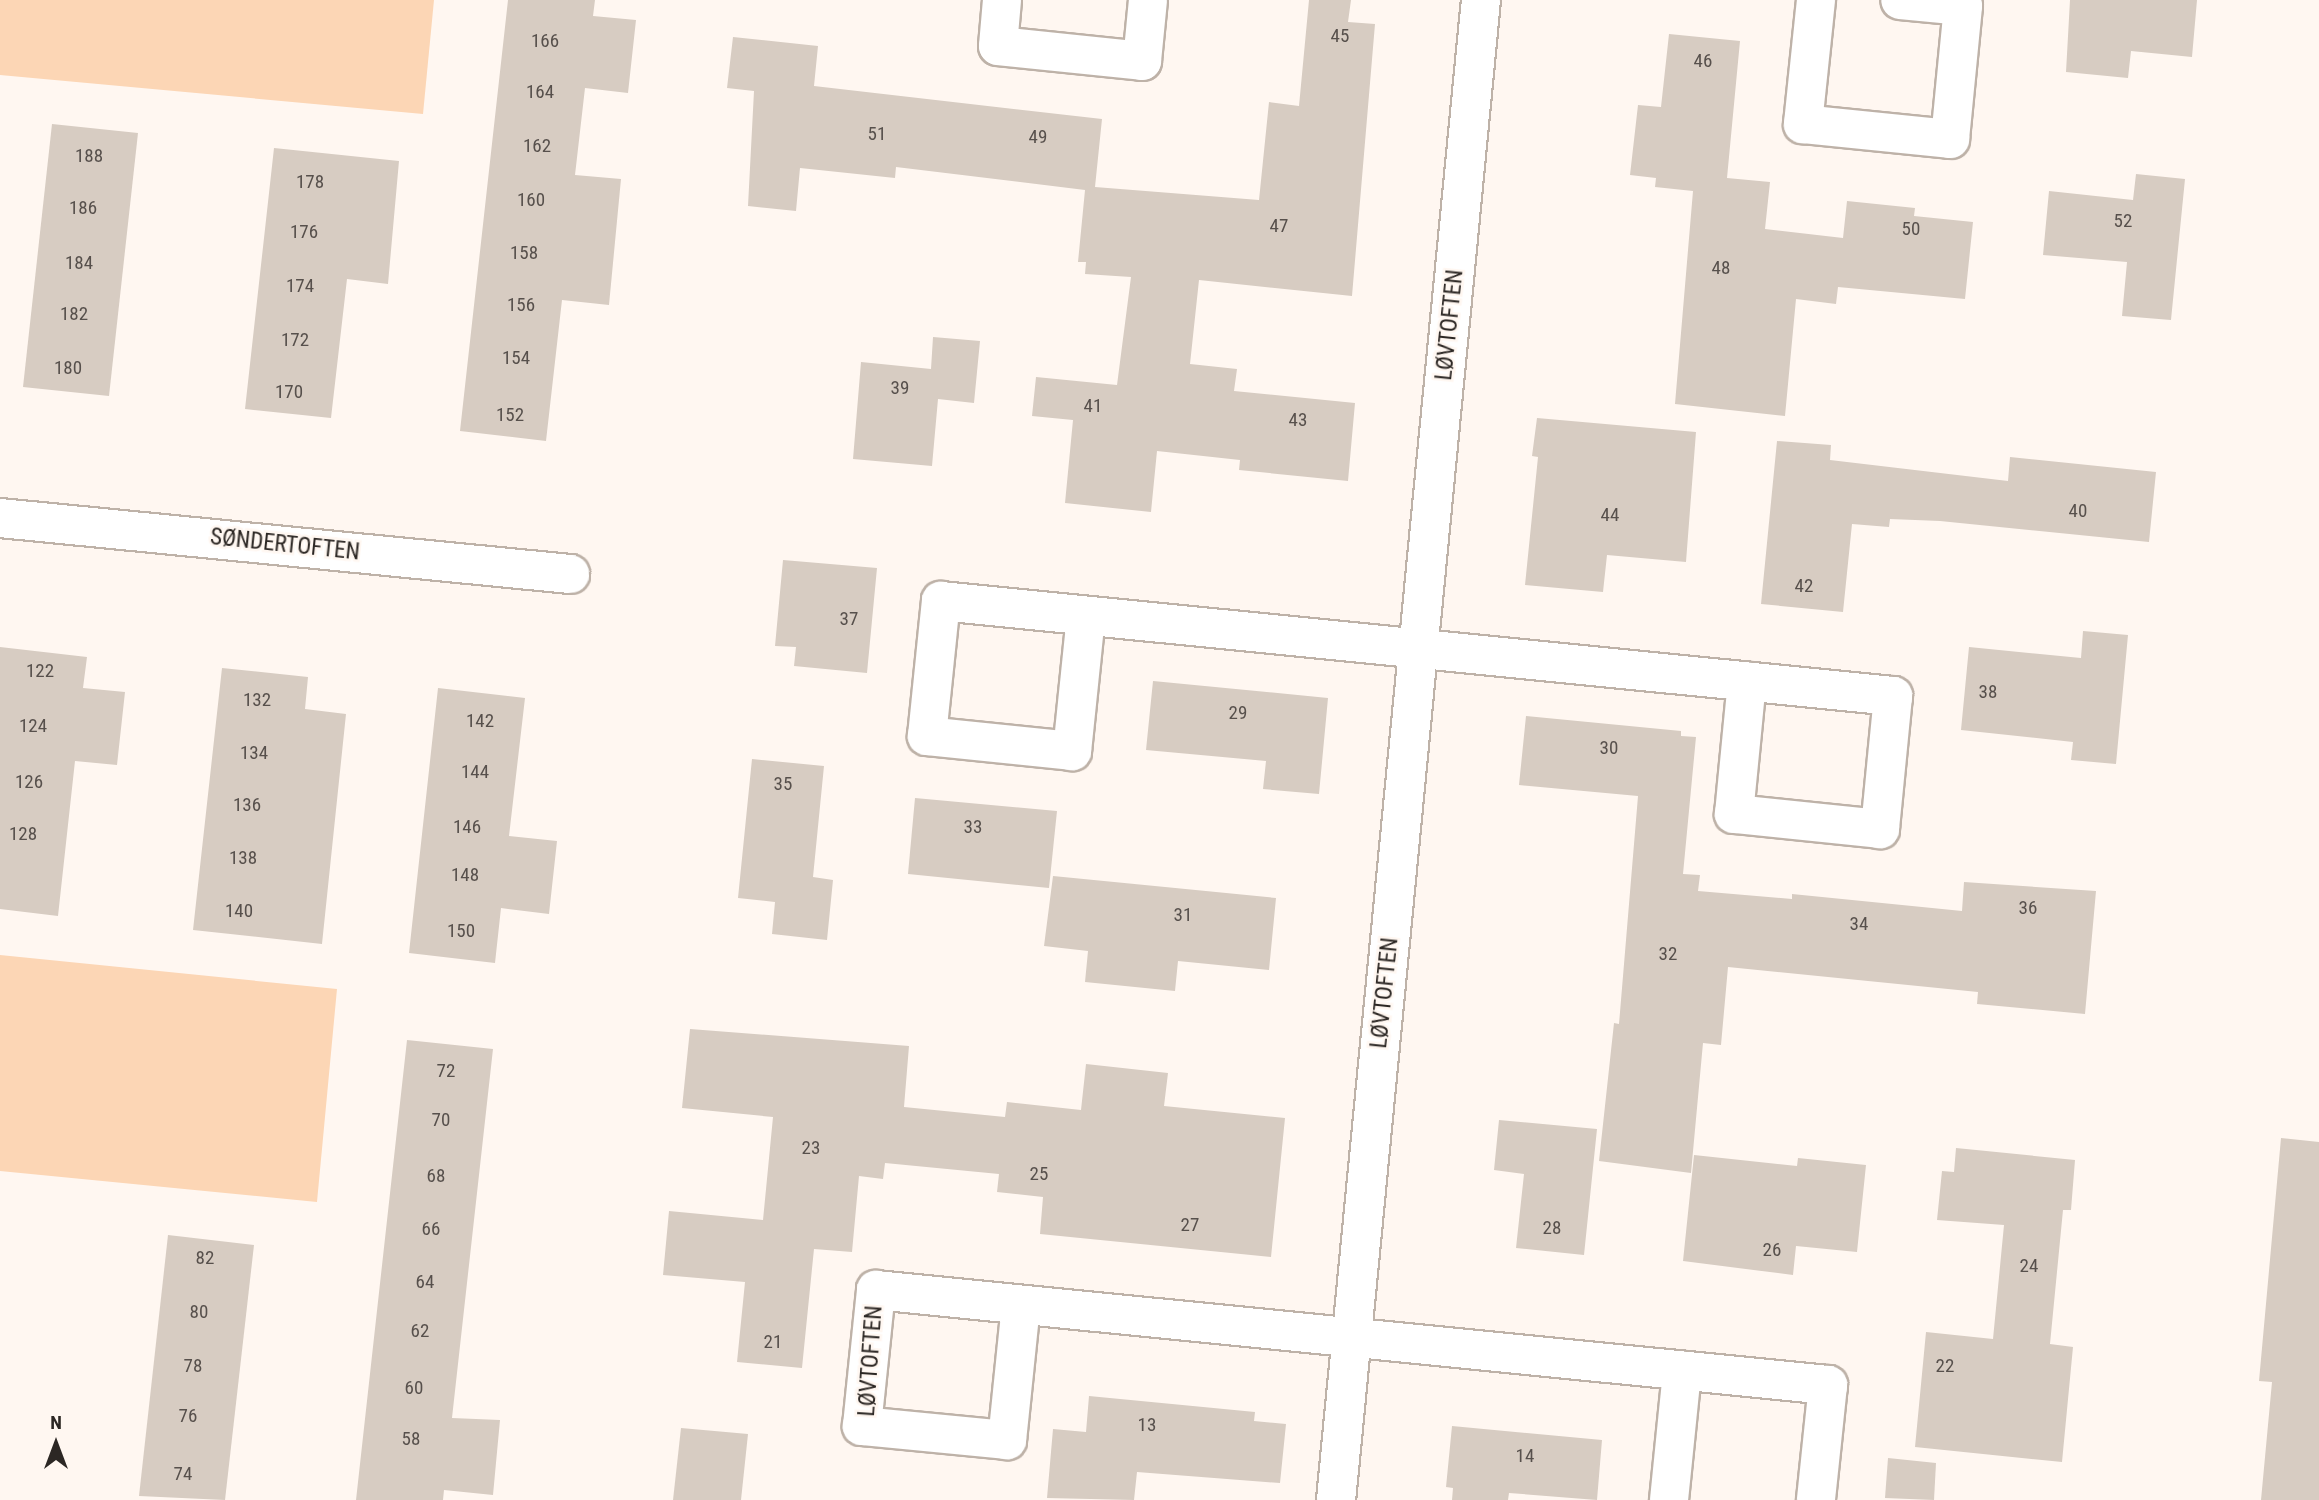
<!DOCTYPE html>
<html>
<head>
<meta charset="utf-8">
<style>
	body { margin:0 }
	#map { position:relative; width:2319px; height:1500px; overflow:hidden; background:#fff7f1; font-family:"Roboto Condensed",sans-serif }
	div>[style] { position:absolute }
	.green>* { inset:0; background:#fcd6b5 }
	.building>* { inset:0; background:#d7ccc2 }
	.roads { filter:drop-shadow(2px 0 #beb2a8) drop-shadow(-2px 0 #beb2a8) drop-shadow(0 2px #beb2a8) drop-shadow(0 -2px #beb2a8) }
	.street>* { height:38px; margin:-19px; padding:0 19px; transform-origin:19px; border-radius:19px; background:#fff }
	span { translate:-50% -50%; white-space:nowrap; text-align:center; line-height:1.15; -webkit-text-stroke:5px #fff7f1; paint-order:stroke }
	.number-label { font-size:19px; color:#57504c }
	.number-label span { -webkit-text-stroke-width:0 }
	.street-label { font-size:23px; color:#2c2724 }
	.north { position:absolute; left:21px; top:1409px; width:70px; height:70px; -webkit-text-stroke:5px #fff7f1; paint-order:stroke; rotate:0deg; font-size:19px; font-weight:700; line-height:28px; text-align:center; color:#2c2724 }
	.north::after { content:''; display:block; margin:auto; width:24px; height:32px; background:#2c2724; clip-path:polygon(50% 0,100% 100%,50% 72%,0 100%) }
</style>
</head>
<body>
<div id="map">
	<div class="green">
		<i style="clip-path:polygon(0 0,434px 0,423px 114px,0 75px)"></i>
		<i style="clip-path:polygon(0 955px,337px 989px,317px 1202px,0 1171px)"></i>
	</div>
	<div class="building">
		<i style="clip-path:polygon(508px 0,595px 0,593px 16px,636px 20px,628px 93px,585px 88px,575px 175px,621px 179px,609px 305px,562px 300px,546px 441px,460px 431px)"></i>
		<i style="clip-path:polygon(1309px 0,1351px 0,1348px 22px,1375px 24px,1352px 296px,1199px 280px,1190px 364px,1237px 369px,1234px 391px,1355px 403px,1348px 481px,1239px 470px,1240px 460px,1157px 451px,1151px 512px,1065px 503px,1073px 420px,1032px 416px,1036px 377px,1117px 385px,1131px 277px,1085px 274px,1086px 262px,1078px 262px,1085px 190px,896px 167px,895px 178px,800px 168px,796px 211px,748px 206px,754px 91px,727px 88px,733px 37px,818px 46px,814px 86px,1102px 119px,1095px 187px,1259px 200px,1269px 102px,1299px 106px)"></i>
		<i style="clip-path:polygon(2070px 0,2197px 0,2192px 57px,2131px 51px,2128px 78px,2066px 72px)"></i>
		<i style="clip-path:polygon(1669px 34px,1740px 41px,1727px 178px,1770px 182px,1765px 229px,1843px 238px,1847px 201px,1915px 208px,1914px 216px,1973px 222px,1965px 299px,1838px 287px,1836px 304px,1796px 299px,1785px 416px,1675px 404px,1693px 191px,1655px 187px,1656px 178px,1630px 175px,1638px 105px,1661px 107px)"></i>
		<i style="clip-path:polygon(52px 124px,138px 133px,109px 396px,23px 387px)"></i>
		<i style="clip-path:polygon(274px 148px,399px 161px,388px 284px,347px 279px,331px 418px,245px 409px)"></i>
		<i style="clip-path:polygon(2136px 174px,2185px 179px,2171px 320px,2122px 316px,2127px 262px,2043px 255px,2049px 191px,2133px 200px)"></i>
		<i style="clip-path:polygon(933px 337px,980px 341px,974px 403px,938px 399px,932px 466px,853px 459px,861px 362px,931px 369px)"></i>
		<i style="clip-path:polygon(1537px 418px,1696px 432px,1686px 562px,1607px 555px,1603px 592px,1525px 585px,1538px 457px,1532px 456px)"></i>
		<i style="clip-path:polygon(1777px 441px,1831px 445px,1830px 460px,2008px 481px,2010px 457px,2156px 472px,2149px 542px,1940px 521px,1890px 519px,1889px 527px,1852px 524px,1843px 612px,1761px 604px)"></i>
		<i style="clip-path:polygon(783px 560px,877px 568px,867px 673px,794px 666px,796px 647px,775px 646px)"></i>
		<i style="clip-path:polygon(2083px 631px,2128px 635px,2116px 764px,2071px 760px,2073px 742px,1961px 730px,1969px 647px,2081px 658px)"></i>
		<i style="clip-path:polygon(0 647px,87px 657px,83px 688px,125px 692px,117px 765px,75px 761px,58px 916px,0 909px)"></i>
		<i style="clip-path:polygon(222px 668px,308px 677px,305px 709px,346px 714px,322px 944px,193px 930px)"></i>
		<i style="clip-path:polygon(1153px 681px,1328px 698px,1319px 794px,1263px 789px,1266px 761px,1146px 750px)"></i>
		<i style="clip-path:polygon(438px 688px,525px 698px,509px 836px,557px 841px,549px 914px,501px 908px,495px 963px,409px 953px)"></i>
		<i style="clip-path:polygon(1526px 716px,1681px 731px,1681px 736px,1696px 737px,1683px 874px,1700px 875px,1698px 891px,1792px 899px,1792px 894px,1962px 911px,1964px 882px,2096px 891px,2085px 1014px,1977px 1004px,1978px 992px,1728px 967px,1721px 1045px,1703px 1043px,1691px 1173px,1599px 1161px,1614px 1023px,1619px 1024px,1638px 796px,1519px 785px)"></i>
		<i style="clip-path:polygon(752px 759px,824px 766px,813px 877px,833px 880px,827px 940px,772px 934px,775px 902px,738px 898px)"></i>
		<i style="clip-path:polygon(915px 798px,1057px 811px,1049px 888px,908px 874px)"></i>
		<i style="clip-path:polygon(1053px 876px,1276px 898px,1269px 970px,1178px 961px,1175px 991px,1085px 982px,1088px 951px,1044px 946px)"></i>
		<i style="clip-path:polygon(690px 1029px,909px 1046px,904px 1107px,1005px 1117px,1007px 1102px,1081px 1110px,1086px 1064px,1168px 1073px,1164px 1106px,1285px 1118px,1271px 1257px,1040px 1234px,1043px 1197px,997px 1192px,999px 1174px,885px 1163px,883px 1179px,859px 1176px,852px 1252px,814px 1249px,802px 1368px,737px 1362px,745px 1282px,663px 1275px,669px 1211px,763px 1220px,773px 1117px,682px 1108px)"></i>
		<i style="clip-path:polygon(407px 1040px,493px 1049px,452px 1418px,500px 1420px,493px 1495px,444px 1490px,443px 1500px,356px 1500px)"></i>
		<i style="clip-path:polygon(1499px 1120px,1597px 1129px,1584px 1255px,1516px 1248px,1524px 1174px,1494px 1170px)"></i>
		<i style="clip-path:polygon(2281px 1138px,2319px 1142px,2319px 1500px,2261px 1500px,2272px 1382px,2259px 1381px)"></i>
		<i style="clip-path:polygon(1956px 1148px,2075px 1160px,2071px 1210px,2063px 1210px,2050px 1344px,2073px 1347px,2062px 1462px,1915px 1447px,1926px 1332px,1993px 1339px,2004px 1225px,1937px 1220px,1942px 1171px,1954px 1172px)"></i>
		<i style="clip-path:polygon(1694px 1155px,1797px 1166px,1798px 1158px,1866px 1165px,1857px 1252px,1796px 1246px,1793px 1275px,1683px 1261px)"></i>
		<i style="clip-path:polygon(168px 1235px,254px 1245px,225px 1500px,139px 1496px)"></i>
		<i style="clip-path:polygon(1089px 1396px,1255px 1412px,1254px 1421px,1286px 1424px,1280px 1483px,1137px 1472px,1134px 1500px,1047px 1498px,1053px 1429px,1086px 1432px)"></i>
		<i style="clip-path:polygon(1452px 1426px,1602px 1440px,1597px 1500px,1509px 1493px,1508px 1500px,1452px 1500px,1453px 1488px,1446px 1487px)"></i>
		<i style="clip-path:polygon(681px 1428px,748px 1434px,741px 1500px,673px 1500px)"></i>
		<i style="clip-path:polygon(1888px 1458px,1936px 1463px,1934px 1500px,1885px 1498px)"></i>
	</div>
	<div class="roads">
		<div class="street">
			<i style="left:1002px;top:0;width:46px;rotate:95deg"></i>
			<i style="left:998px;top:46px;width:145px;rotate:5.9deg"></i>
			<i style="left:1142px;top:61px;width:61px;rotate:-84.4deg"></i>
			<i style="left:1816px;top:0;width:125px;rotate:96deg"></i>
			<i style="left:1803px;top:124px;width:148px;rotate:5.8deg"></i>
			<i style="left:1950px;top:139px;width:134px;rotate:-84.4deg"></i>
			<i style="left:1963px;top:6px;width:63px;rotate:-174.6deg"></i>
			<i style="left:0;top:518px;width:573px;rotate:5.61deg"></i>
			<i style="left:1086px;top:616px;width:136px;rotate:95.9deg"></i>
			<i style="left:1072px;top:751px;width:146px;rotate:-174.1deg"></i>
			<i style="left:927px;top:736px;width:136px;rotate:-84.1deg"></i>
			<i style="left:941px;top:601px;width:957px;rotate:5.7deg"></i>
			<i style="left:1893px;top:696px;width:134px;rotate:95.6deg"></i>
			<i style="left:1880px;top:829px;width:147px;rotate:-174.1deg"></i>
			<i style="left:1734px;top:814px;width:133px;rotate:-84.4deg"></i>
			<i style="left:1021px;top:1305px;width:136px;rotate:95.9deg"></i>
			<i style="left:1007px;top:1440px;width:146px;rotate:-174.5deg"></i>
			<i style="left:862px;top:1426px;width:137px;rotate:-84.1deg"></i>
			<i style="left:876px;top:1290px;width:957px;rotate:5.7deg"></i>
			<i style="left:1828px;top:1385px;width:116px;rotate:96deg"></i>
			<i style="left:1336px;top:1500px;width:1507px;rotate:-84.48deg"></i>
			<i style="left:1669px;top:1500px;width:130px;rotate:-84.2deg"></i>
		</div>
	</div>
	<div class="number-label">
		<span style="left:1340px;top:36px">45</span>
		<span style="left:545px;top:41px">166</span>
		<span style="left:1703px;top:61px">46</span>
		<span style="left:540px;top:92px">164</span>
		<span style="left:877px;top:134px">51</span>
		<span style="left:1038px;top:137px">49</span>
		<span style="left:537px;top:146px">162</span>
		<span style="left:89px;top:156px">188</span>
		<span style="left:310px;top:182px">178</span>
		<span style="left:531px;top:200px">160</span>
		<span style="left:83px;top:208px">186</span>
		<span style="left:2123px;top:221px">52</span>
		<span style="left:1279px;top:226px">47</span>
		<span style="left:1911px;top:229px">50</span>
		<span style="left:304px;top:232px">176</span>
		<span style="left:524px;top:253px">158</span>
		<span style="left:79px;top:263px">184</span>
		<span style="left:1721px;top:268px">48</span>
		<span style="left:300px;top:286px">174</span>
		<span style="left:521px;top:305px">156</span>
		<span style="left:74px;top:314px">182</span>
		<span style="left:295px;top:340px">172</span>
		<span style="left:516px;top:358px">154</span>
		<span style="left:68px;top:368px">180</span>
		<span style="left:900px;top:388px">39</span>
		<span style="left:289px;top:392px">170</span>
		<span style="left:1093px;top:406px">41</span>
		<span style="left:510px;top:415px">152</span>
		<span style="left:1298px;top:420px">43</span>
		<span style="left:2078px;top:511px">40</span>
		<span style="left:1610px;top:515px">44</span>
		<span style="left:1804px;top:586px">42</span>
		<span style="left:849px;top:619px">37</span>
		<span style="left:40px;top:671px">122</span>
		<span style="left:1988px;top:692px">38</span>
		<span style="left:257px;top:700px">132</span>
		<span style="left:1238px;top:713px">29</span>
		<span style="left:480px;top:721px">142</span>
		<span style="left:33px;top:726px">124</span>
		<span style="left:1609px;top:748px">30</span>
		<span style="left:254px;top:753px">134</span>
		<span style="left:475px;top:772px">144</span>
		<span style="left:29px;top:782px">126</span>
		<span style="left:783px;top:784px">35</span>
		<span style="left:247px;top:805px">136</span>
		<span style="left:467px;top:827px">146</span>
		<span style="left:973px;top:827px">33</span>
		<span style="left:23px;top:834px">128</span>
		<span style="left:243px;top:858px">138</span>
		<span style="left:465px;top:875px">148</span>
		<span style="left:2028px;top:908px">36</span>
		<span style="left:239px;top:911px">140</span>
		<span style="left:1183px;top:915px">31</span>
		<span style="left:1859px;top:924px">34</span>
		<span style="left:461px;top:931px">150</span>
		<span style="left:1668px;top:954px">32</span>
		<span style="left:446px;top:1071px">72</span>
		<span style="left:441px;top:1120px">70</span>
		<span style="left:811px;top:1148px">23</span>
		<span style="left:1039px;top:1174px">25</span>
		<span style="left:436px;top:1176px">68</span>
		<span style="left:1190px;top:1225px">27</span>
		<span style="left:1552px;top:1228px">28</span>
		<span style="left:431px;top:1229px">66</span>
		<span style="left:1772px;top:1250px">26</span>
		<span style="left:205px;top:1258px">82</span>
		<span style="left:2029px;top:1266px">24</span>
		<span style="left:425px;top:1282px">64</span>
		<span style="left:199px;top:1312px">80</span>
		<span style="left:420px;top:1331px">62</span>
		<span style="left:773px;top:1342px">21</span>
		<span style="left:193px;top:1366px">78</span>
		<span style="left:1945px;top:1366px">22</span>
		<span style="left:414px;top:1388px">60</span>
		<span style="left:188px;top:1416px">76</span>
		<span style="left:1147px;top:1425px">13</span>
		<span style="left:411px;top:1439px">58</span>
		<span style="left:1525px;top:1456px">14</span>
		<span style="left:183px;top:1474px">74</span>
	</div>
	<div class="street-label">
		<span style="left:1450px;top:325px;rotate:-84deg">LØVTOFTEN</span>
		<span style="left:285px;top:545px;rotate:6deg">SØNDERTOFTEN</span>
		<span style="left:1385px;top:993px;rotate:-84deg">LØVTOFTEN</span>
		<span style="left:871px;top:1361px;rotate:-86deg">LØVTOFTEN</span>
	</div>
	<div class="north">N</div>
</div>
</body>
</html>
